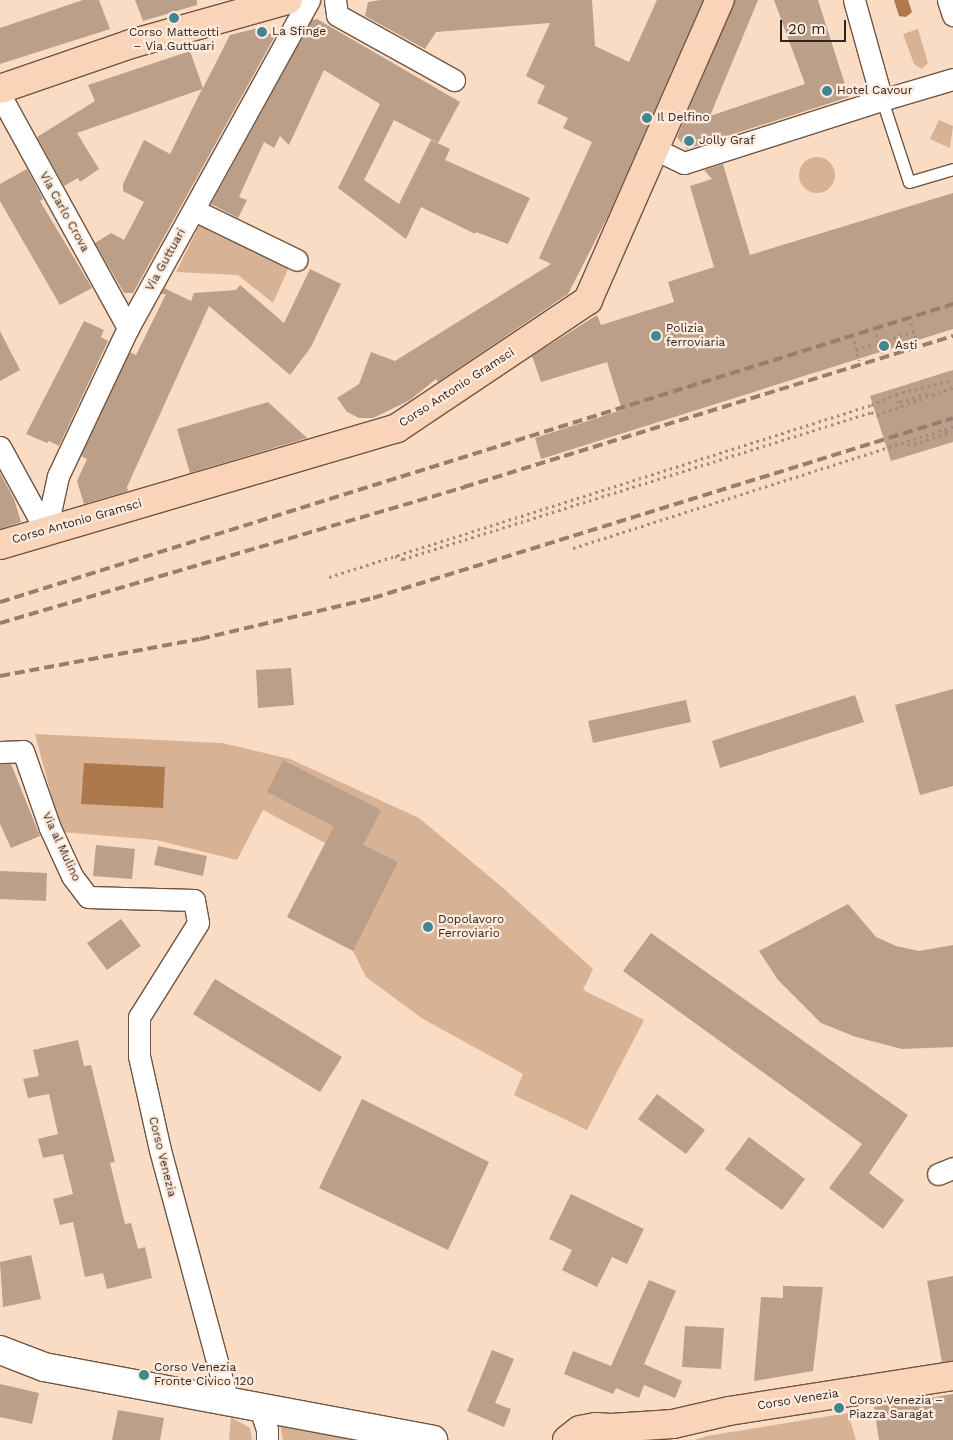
<!DOCTYPE html>
<html>
<head>
<meta charset="utf-8">
<style>
	body { margin:0 }
	#map { position:relative; width:953px; height:1440px; overflow:hidden; background:#fadcc5; font-family:"Work Sans",sans-serif }
	div>[style] { position:absolute }
	.green>* { inset:0; background:#d8b295 }
	.round { border-radius:50% }
	.water>* { inset:0; background:#ae784d }
	.building>* { inset:0; background:#bb9f89 }
	.path>* { height:3px; margin-top:-1.5px; transform-origin:0; background:repeating-linear-gradient(90deg,#a28c7b 0 2.5px,transparent 0 6.5px) }
	.roads { filter:drop-shadow(1px 0 #6f5541) drop-shadow(-1px 0 #6f5541) drop-shadow(0 1px #6f5541) drop-shadow(0 -1px #6f5541) }
	.service>* { height:11px; margin:-5.5px; padding:0 5.5px; transform-origin:5.5px; border-radius:5.5px; background:#fff }
	.minor>* { height:21px; margin:-10.5px; padding:0 10.5px; transform-origin:10.5px; border-radius:10.5px; background:#fff }
	.tertiary>* { height:28px; margin:-14px; padding:0 14px; transform-origin:14px; border-radius:14px; background:#fff }
	.primary>* { height:28px; margin:-14px; padding:0 14px; transform-origin:14px; border-radius:14px; background:#fad4b8 }
	.rail>* { height:4px; margin-top:-2px; transform-origin:0; background:repeating-linear-gradient(90deg,#958070 0 10px,transparent 0 15px) }
	.dots>* { width:14px; height:14px; translate:-50% -50%; box-sizing:border-box; border:2px solid #feebde; border-radius:50% }
	span { translate:-50% -50%; white-space:nowrap; text-align:center; line-height:1.15; -webkit-text-stroke:4.5px #feebde; paint-order:stroke }
	.poi-label { font-size:12px; color:#30251c }
	.left { translate:0 -50%; text-align:left }
	.street-label { font-size:12px; color:#30251c }
	.scale { position:absolute; left:780px; top:20px; width:66px; height:22px; box-sizing:border-box; border:2px solid #30251c; border-top:0; padding-left:6px; font-size:15px; line-height:18px; white-space:nowrap; color:#30251c; -webkit-text-stroke:4px #feebde; paint-order:stroke }
</style>
</head>
<body>
<div id="map">
	<div class="green">
		<i style="clip-path:polygon(918px 29px,928px 63px,922px 69px,914px 64px,903px 34px)"></i>
		<i style="clip-path:polygon(939px 120px,953px 126px,950px 148px,930px 139px)"></i>
		<i class="round" style="left:799px;top:157px;width:36px;height:36px"></i>
		<i style="clip-path:polygon(200px 224px,289px 267px,273px 303px,238px 275px,176px 272px)"></i>
		<i style="clip-path:polygon(35px 734px,222px 743px,290px 759px,419px 818px,502px 887px,593px 969px,583px 990px,644px 1020px,587px 1130px,514px 1095px,523px 1074px,423px 1019px,366px 977px,353px 951px,325px 843px,263px 810px,237px 860px,156px 840px,61px 832px)"></i>
		<i style="clip-path:polygon(848px 1413px,856px 1440px,694px 1440px,707px 1436px)"></i>
		<i style="clip-path:polygon(231px 1417px,250px 1428px,252px 1440px,229px 1440px)"></i>
		<i style="clip-path:polygon(280px 1424px,360px 1440px,283px 1440px)"></i>
	</div>
	<div class="water">
		<i style="clip-path:polygon(894px 0,908px 0,912px 12px,906px 17px,899px 16px)"></i>
		<i style="clip-path:polygon(84px 763px,165px 767px,163px 808px,81px 804px)"></i>
	</div>
	<div class="building">
		<i style="clip-path:polygon(83px 0,99px 0,110px 29px,0 64px,0 28px)"></i>
		<i style="clip-path:polygon(135px 0,197px 0,197px 5px,143px 21px)"></i>
		<i style="clip-path:polygon(381px 0,592px 0,595px 46px,629px 62px,657px 0,703px 0,609px 214px,568px 294px,438px 382px,436px 379px,410px 400px,373px 418px,359px 418px,347px 412px,337px 398px,359px 384px,371px 352px,395px 361px,551px 264px,539px 258px,592px 142px,563px 128px,568px 118px,537px 103px,545px 86px,526px 76px,550px 23px,436px 32px,425px 49px,365px 16px,368px 2px)"></i>
		<i style="clip-path:polygon(735px 0,758px 0,710px 116px,805px 84px,774px 0,818px 0,849px 97px,687px 149px,677px 137px)"></i>
		<i style="clip-path:polygon(317px 19px,460px 102px,438px 143px,394px 120px,364px 180px,399px 204px,431px 140px,450px 149px,445px 160px,530px 198px,508px 244px,476px 232px,475px 234px,421px 207px,406px 239px,338px 188px,380px 104px,324px 70px,289px 145px,280px 136px,274px 148px,264px 142px,239px 197px,247px 200px,238px 218px,211px 204px,312px 20px)"></i>
		<i style="clip-path:polygon(258px 28px,275px 36px,133px 293px,124px 293px,95px 243px,111px 233px,124px 240px,144px 202px,123px 191px,123px 184px,144px 140px,170px 154px,202px 89px,77px 133px,99px 169px,80px 182px,78px 178px,64px 186px,37px 137px,95px 101px,88px 85px,190px 51px,203px 88px,230px 35px)"></i>
		<i style="clip-path:polygon(723px 164px,750px 255px,953px 193px,953px 329px,541px 459px,535px 438px,622px 410px,607px 362px,541px 382px,532px 356px,597px 315px,601px 325px,674px 302px,668px 282px,714px 267px,690px 186px,712px 179px,704px 170px)"></i>
		<i style="clip-path:polygon(27px 169px,43px 199px,40px 201px,92px 288px,60px 305px,0 201px,0 184px)"></i>
		<i style="clip-path:polygon(310px 269px,341px 284px,311px 347px,290px 375px,209px 306px,127px 487px,128px 491px,84px 504px,77px 481px,87px 459px,81px 456px,130px 352px,136px 355px,166px 294px,161px 294px,164px 288px,191px 301px,194px 293px,236px 290px,240px 285px,284px 323px)"></i>
		<i style="clip-path:polygon(84px 321px,104px 330px,101px 337px,108px 341px,59px 446px,49px 441px,47px 443px,26px 434px)"></i>
		<i style="clip-path:polygon(0 331px,20px 370px,0 381px)"></i>
		<i style="clip-path:polygon(953px 370px,953px 442px,891px 461px,870px 396px)"></i>
		<i style="clip-path:polygon(268px 402px,307px 438px,190px 473px,177px 429px)"></i>
		<i style="clip-path:polygon(0 473px,14px 499px,21px 522px,0 529px)"></i>
		<i style="clip-path:polygon(291px 668px,294px 705px,258px 708px,256px 670px)"></i>
		<i style="clip-path:polygon(953px 689px,953px 786px,920px 795px,895px 705px)"></i>
		<i style="clip-path:polygon(855px 695px,864px 722px,720px 768px,712px 741px)"></i>
		<i style="clip-path:polygon(686px 700px,691px 722px,593px 743px,588px 721px)"></i>
		<i style="clip-path:polygon(283px 760px,381px 810px,363px 845px,398px 862px,353px 951px,287px 917px,334px 826px,267px 792px)"></i>
		<i style="clip-path:polygon(0 764px,11px 764px,40px 836px,11px 848px,0 824px)"></i>
		<i style="clip-path:polygon(96px 845px,135px 849px,132px 879px,93px 876px)"></i>
		<i style="clip-path:polygon(158px 846px,207px 856px,203px 876px,154px 865px)"></i>
		<i style="clip-path:polygon(0 871px,47px 873px,46px 901px,0 899px)"></i>
		<i style="clip-path:polygon(848px 904px,876px 937px,896px 946px,919px 951px,953px 945px,953px 1047px,902px 1049px,856px 1037px,821px 1023px,778px 980px,759px 951px)"></i>
		<i style="clip-path:polygon(121px 919px,141px 946px,107px 970px,87px 943px)"></i>
		<i style="clip-path:polygon(651px 933px,908px 1115px,869px 1173px,904px 1200px,883px 1229px,829px 1188px,862px 1144px,623px 971px)"></i>
		<i style="clip-path:polygon(215px 979px,342px 1057px,320px 1092px,193px 1014px)"></i>
		<i style="clip-path:polygon(78px 1040px,84px 1066px,91px 1065px,115px 1162px,110px 1163px,125px 1224px,131px 1223px,138px 1249px,145px 1247px,152px 1278px,107px 1289px,103px 1273px,85px 1277px,73px 1222px,60px 1225px,53px 1199px,73px 1194px,63px 1154px,43px 1158px,38px 1139px,58px 1134px,49px 1094px,28px 1098px,23px 1079px,39px 1076px,33px 1050px)"></i>
		<i style="clip-path:polygon(657px 1094px,705px 1130px,686px 1154px,638px 1119px)"></i>
		<i style="clip-path:polygon(362px 1099px,489px 1162px,448px 1250px,319px 1188px)"></i>
		<i style="clip-path:polygon(749px 1137px,805px 1179px,782px 1210px,725px 1169px)"></i>
		<i style="clip-path:polygon(571px 1194px,644px 1229px,627px 1264px,612px 1257px,597px 1287px,562px 1270px,572px 1250px,549px 1239px)"></i>
		<i style="clip-path:polygon(31px 1255px,41px 1299px,3px 1307px,0 1262px)"></i>
		<i style="clip-path:polygon(953px 1276px,953px 1361px,942px 1362px,927px 1281px)"></i>
		<i style="clip-path:polygon(649px 1280px,676px 1291px,644px 1364px,682px 1381px,675px 1398px,644px 1385px,639px 1398px,616px 1388px,613px 1394px,564px 1374px,573px 1351px,611px 1366px)"></i>
		<i style="clip-path:polygon(783px 1286px,823px 1287px,813px 1371px,754px 1381px,761px 1297px,783px 1298px)"></i>
		<i style="clip-path:polygon(685px 1326px,724px 1328px,721px 1369px,682px 1367px)"></i>
		<i style="clip-path:polygon(492px 1350px,514px 1359px,495px 1403px,511px 1409px,504px 1427px,467px 1411px)"></i>
		<i style="clip-path:polygon(0 1384px,39px 1393px,32px 1424px,0 1417px)"></i>
		<i style="clip-path:polygon(953px 1394px,953px 1440px,879px 1440px,874px 1407px)"></i>
		<i style="clip-path:polygon(118px 1410px,164px 1418px,160px 1440px,112px 1440px)"></i>
	</div>
	<div class="path">
		<i style="left:911px;top:323px;width:19px;rotate:72deg"></i>
		<i style="left:876px;top:334px;width:20px;rotate:72deg"></i>
		<i style="left:854px;top:341px;width:20px;rotate:75deg"></i>
		<i style="left:881px;top:342px;width:35px;rotate:-18deg"></i>
		<i style="left:856px;top:350px;width:18px;rotate:-19deg"></i>
		<i style="left:896px;top:394px;width:14px;rotate:73deg"></i>
		<i style="left:900px;top:402px;width:29px;rotate:-18deg"></i>
		<i style="left:914px;top:444px;width:35px;rotate:-18deg"></i>
		<i style="left:947px;top:433px;width:3px;rotate:-108deg"></i>
		<i style="left:908px;top:446px;width:5px;rotate:-68deg"></i>
		<i style="left:573px;top:548px;width:399px;rotate:-17.7deg"></i>
		<i style="left:395px;top:556px;width:9px;rotate:21deg"></i>
		<i style="left:403px;top:559px;width:491px;rotate:-17.4deg"></i>
		<i style="left:871px;top:412px;width:7px;rotate:27deg"></i>
		<i style="left:877px;top:415px;width:81px;rotate:-20.2deg"></i>
		<i style="left:329px;top:577px;width:569px;rotate:-17.61deg"></i>
		<i style="left:871px;top:405px;width:27px;rotate:-24deg"></i>
		<i style="left:896px;top:394px;width:59px;rotate:-13.8deg"></i>
	</div>
	<div class="roads">
		<div class="service">
			<i style="left:882px;top:100px;width:86px;rotate:71.8deg"></i>
			<i style="left:909px;top:182px;width:46px;rotate:-16.5deg"></i>
		</div>
		<div class="minor">
			<i style="left:335px;top:0;width:15px;rotate:82deg"></i>
			<i style="left:337px;top:15px;width:134px;rotate:29.1deg"></i>
			<i style="left:854px;top:0;width:104px;rotate:74.4deg"></i>
			<i style="left:882px;top:100px;width:74px;rotate:-16.5deg"></i>
			<i style="left:948px;top:0;width:16px;rotate:72deg"></i>
			<i style="left:0;top:95px;width:266px;rotate:61.2deg"></i>
			<i style="left:655px;top:149px;width:32px;rotate:26deg"></i>
			<i style="left:684px;top:163px;width:208px;rotate:-17.7deg"></i>
			<i style="left:194px;top:210px;width:114px;rotate:25.9deg"></i>
			<i style="left:0;top:447px;width:96px;rotate:61.3deg"></i>
			<i style="left:46px;top:531px;width:56px;rotate:-77.7deg"></i>
			<i style="left:58px;top:476px;width:164px;rotate:-64.7deg"></i>
			<i style="left:128px;top:328px;width:375px;rotate:-61.1deg"></i>
			<i style="left:0;top:752px;width:23px;rotate:-2deg"></i>
			<i style="left:23px;top:751px;width:82px;rotate:70.7deg"></i>
			<i style="left:50px;top:828px;width:53px;rotate:65.4deg"></i>
			<i style="left:72px;top:876px;width:26px;rotate:53deg"></i>
			<i style="left:88px;top:897px;width:106px;rotate:1.6deg"></i>
			<i style="left:194px;top:900px;width:23px;rotate:80deg"></i>
			<i style="left:198px;top:923px;width:111px;rotate:122.1deg"></i>
			<i style="left:139px;top:1017px;width:39px;rotate:90deg"></i>
			<i style="left:139px;top:1056px;width:96px;rotate:77.4deg"></i>
			<i style="left:160px;top:1150px;width:261px;rotate:74.9deg"></i>
			<i style="left:938px;top:1174px;width:16px;rotate:-22deg"></i>
			<i style="left:260px;top:1408px;width:22px;rotate:72deg"></i>
			<i style="left:267px;top:1429px;width:11px;rotate:90deg"></i>
		</div>
		<div class="tertiary">
			<i style="left:0;top:1350px;width:47px;rotate:21.1deg"></i>
			<i style="left:44px;top:1367px;width:396px;rotate:10.6deg"></i>
		</div>
		<div class="primary">
			<i style="left:0;top:89px;width:139px;rotate:-19deg"></i>
			<i style="left:131px;top:44px;width:163px;rotate:-15.7deg"></i>
			<i style="left:0;top:545px;width:414px;rotate:-16.4deg"></i>
			<i style="left:397px;top:428px;width:230px;rotate:-33.8deg"></i>
			<i style="left:588px;top:300px;width:328px;rotate:-66.3deg"></i>
			<i style="left:611px;top:1428px;width:62px;rotate:-3.7deg"></i>
			<i style="left:673px;top:1424px;width:57px;rotate:-13.1deg"></i>
			<i style="left:729px;top:1411px;width:227px;rotate:-8.9deg"></i>
			<i style="left:567px;top:1440px;width:16px;rotate:-38deg"></i>
			<i style="left:580px;top:1430px;width:16px;rotate:-11deg"></i>
			<i style="left:596px;top:1427px;width:15px;rotate:4deg"></i>
			<i style="left:611px;top:1428px;width:18px;rotate:27deg"></i>
		</div>
	</div>
	<div class="rail">
		<i style="left:0;top:602px;width:999px;rotate:-17.36deg"></i>
		<i style="left:0;top:623px;width:484px;rotate:-16.3deg"></i>
		<i style="left:464px;top:487px;width:512px;rotate:-17.16deg"></i>
		<i style="left:0;top:676px;width:203px;rotate:-10.5deg"></i>
		<i style="left:200px;top:639px;width:178px;rotate:-13.3deg"></i>
		<i style="left:373px;top:598px;width:607px;rotate:-17.24deg"></i>
	</div>
	<div class="dots">
		<i style="left:174px;top:18px;background:#408691"></i>
		<i style="left:262px;top:32px;background:#408691"></i>
		<i style="left:827px;top:91px;background:#408691"></i>
		<i style="left:647px;top:118px;background:#408691"></i>
		<i style="left:689px;top:141px;background:#408691"></i>
		<i style="left:656px;top:336px;background:#408691"></i>
		<i style="left:884px;top:346px;background:#408691"></i>
		<i style="left:428px;top:927px;background:#408691"></i>
		<i style="left:144px;top:1375px;background:#408691"></i>
		<i style="left:839px;top:1408px;background:#408691"></i>
	</div>
	<div class="poi-label">
		<span class="left" style="left:272px;top:32px">La Sfinge</span>
		<span style="left:174px;top:40px">Corso Matteotti<br>– Via Guttuari</span>
		<span class="left" style="left:837px;top:91px">Hotel Cavour</span>
		<span class="left" style="left:657px;top:118px">Il Delfino</span>
		<span class="left" style="left:699px;top:141px">Jolly Graf</span>
		<span class="left" style="left:666px;top:336px">Polizia<br>ferroviaria</span>
		<span class="left" style="left:895px;top:346px">Asti</span>
		<span class="left" style="left:438px;top:927px">Dopolavoro<br>Ferroviario</span>
		<span class="left" style="left:154px;top:1375px">Corso Venezia<br>Fronte Civico 120</span>
		<span class="left" style="left:849px;top:1408px">Corso Venezia –<br>Piazza Saragat</span>
	</div>
	<div class="street-label">
		<span style="left:64px;top:212px;rotate:61deg">Via Carlo Crova</span>
		<span style="left:166px;top:260px;rotate:-61deg">Via Guttuari</span>
		<span style="left:457px;top:388px;rotate:-33deg">Corso Antonio Gramsci</span>
		<span style="left:77px;top:522px;rotate:-16deg">Corso Antonio Gramsci</span>
		<span style="left:61px;top:847px;rotate:65deg">Via al Mulino</span>
		<span style="left:162px;top:1157px;rotate:76deg">Corso Venezia</span>
		<span style="left:798px;top:1400px;rotate:-9deg">Corso Venezia</span>
	</div>
	<div class="scale">20 m</div>
</div>
</body>
</html>
